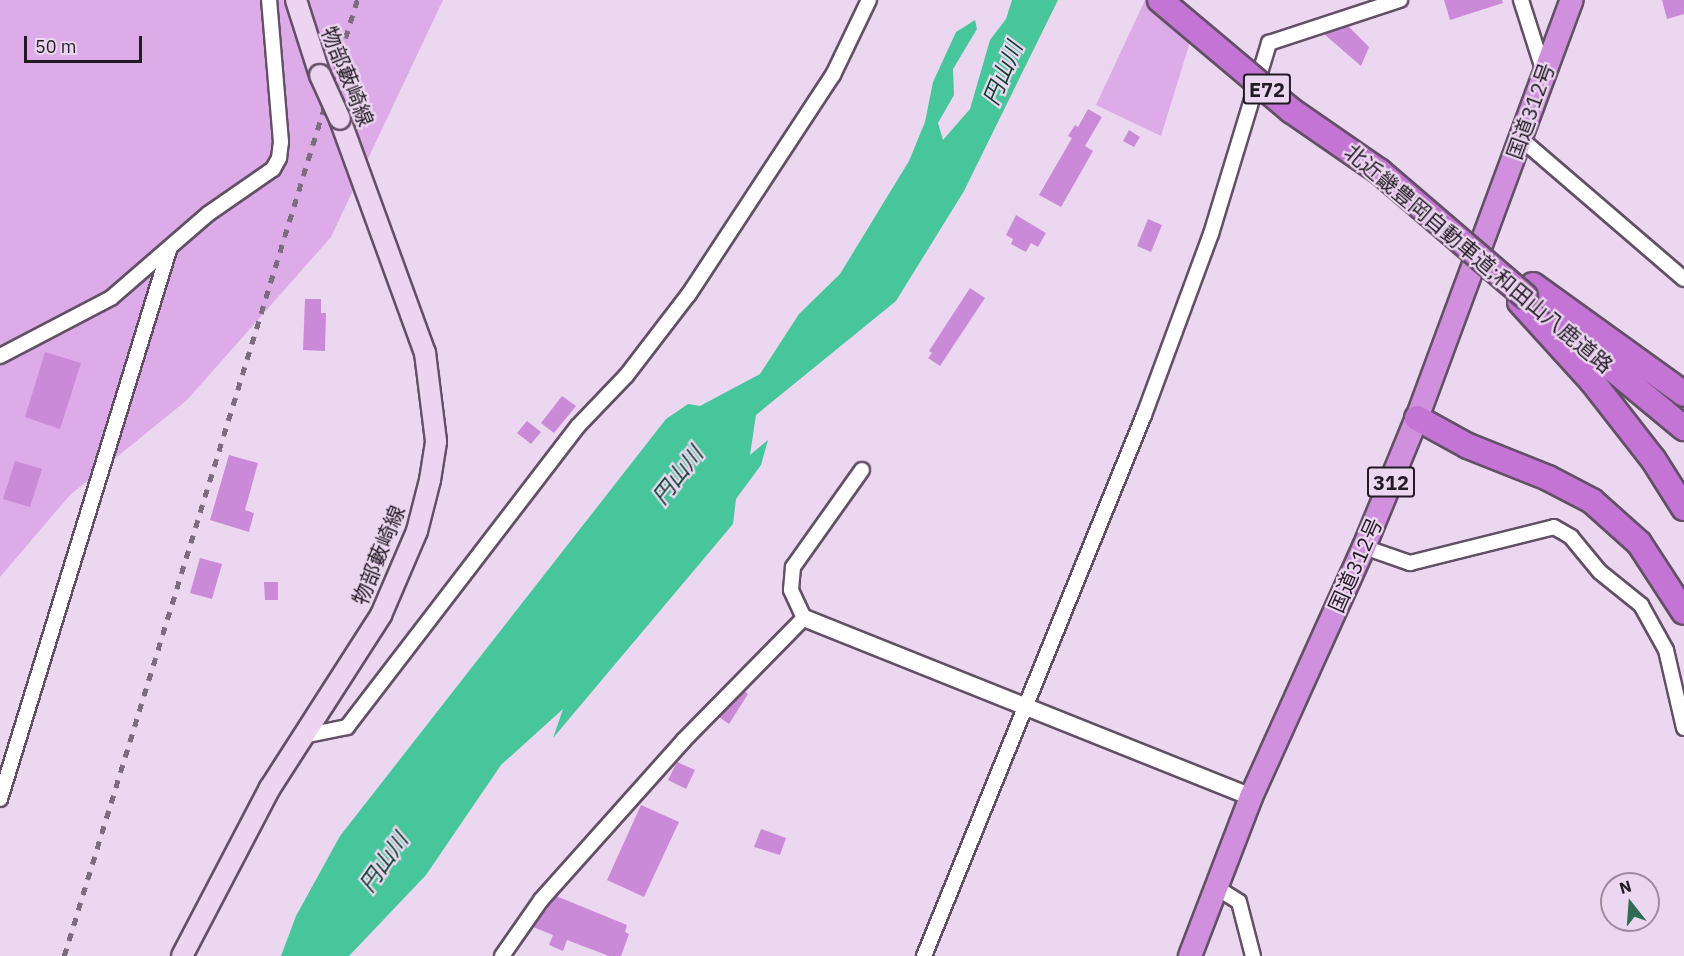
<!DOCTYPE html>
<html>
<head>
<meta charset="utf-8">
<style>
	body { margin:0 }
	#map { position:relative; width:1684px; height:956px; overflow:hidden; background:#ecd7f0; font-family:"IBM Plex Sans","Noto Sans JP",sans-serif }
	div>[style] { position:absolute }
	.green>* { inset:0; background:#ddabe8 }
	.water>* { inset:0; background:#47c69b }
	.building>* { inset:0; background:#ca8ad7 }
	.roads { filter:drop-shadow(2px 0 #625065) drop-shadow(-2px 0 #625065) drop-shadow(0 2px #625065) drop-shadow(0 -2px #625065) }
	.minor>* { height:14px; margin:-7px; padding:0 7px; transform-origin:7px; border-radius:7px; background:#fff }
	.tertiary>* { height:16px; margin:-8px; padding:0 8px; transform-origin:8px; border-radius:8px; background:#fff }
	.secondary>* { height:20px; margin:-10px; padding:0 10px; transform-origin:10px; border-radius:10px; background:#edd5f2 }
	.trunk>* { height:22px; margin:-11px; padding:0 11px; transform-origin:11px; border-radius:11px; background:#d090de }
	.motorway>* { height:24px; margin:-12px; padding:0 12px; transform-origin:12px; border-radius:12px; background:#c474d5 }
	.rail>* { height:4.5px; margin-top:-2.25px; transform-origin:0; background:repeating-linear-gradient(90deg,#7b6d7d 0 8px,transparent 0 16px) }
	.bridges { filter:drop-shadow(2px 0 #625065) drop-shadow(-2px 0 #625065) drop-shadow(0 2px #625065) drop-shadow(0 -2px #625065) }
	.secondary-bridge>* { height:20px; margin:-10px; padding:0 10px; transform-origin:10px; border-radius:10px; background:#edd5f2 }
	.motorway-bridge>* { height:24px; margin:-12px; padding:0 12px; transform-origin:12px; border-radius:12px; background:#c474d5 }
	span { translate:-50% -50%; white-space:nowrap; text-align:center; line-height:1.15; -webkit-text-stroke:4.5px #ecd7f0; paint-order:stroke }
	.shield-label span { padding:2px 4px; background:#ecd7f0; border:2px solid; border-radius:4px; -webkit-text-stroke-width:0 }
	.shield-label { font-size:20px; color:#221b24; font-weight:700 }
	.street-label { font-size:21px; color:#221b24 }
	.water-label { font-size:22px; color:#09402f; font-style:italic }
	.north { position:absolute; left:1600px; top:872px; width:60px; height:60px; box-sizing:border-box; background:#ecd7f0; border:2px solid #9b8c9e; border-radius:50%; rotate:343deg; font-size:16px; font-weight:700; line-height:24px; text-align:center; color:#221b24 }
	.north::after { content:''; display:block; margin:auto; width:21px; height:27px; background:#306b56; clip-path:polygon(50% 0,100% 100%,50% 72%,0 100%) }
	.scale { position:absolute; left:24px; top:36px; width:118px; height:27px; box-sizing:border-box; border:3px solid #221b24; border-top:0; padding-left:8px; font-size:18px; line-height:21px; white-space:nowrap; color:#221b24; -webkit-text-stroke:4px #ecd7f0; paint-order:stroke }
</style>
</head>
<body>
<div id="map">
	<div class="green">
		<i style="clip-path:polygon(0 0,443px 0,331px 237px,187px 400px,70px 495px,0 577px)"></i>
		<i style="clip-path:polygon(1145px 0,1156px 0,1194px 29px,1161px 136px,1096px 105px)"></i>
	</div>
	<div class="water">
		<i style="clip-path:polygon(1012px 0,1058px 0,964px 191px,896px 301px,756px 415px,750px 455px,768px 440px,761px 465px,736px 499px,733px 524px,553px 738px,563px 709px,501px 765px,426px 875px,349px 956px,281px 956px,296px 916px,340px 836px,666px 419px,688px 404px,700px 406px,760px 374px,799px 314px,840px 274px,909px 161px,925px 122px,933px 82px,956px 32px,975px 20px,977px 29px,953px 69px,954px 95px,938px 123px,943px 140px,970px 109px,990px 40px,1006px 19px)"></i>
	</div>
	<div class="building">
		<i style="clip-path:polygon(1444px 0,1502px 0,1503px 3px,1450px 20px)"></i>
		<i style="clip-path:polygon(1662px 0,1684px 0,1684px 14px,1667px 19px)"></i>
		<i style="clip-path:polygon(1348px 26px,1369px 47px,1361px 66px,1324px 34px)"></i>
		<i style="clip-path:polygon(1088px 109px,1102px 117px,1085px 146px,1093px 151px,1061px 207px,1039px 195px,1072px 138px,1068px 136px,1075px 125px,1078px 127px)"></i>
		<i style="clip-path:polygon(1129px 130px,1140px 137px,1134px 147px,1123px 141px)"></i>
		<i style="clip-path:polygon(1016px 215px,1046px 233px,1038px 247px,1031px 243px,1026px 252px,1011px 244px,1013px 239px,1006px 235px)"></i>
		<i style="clip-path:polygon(1148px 219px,1162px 225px,1151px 252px,1137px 246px)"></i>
		<i style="clip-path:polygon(970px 288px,985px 298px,940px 366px,928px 358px,932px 353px,929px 351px)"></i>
		<i style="clip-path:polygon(305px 299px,321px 299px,321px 313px,326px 313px,325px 351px,303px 350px)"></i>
		<i style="clip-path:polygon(45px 352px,81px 363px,60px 429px,25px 417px)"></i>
		<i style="clip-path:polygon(562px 396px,576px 406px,554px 433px,541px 423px)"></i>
		<i style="clip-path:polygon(527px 421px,541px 432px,531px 444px,517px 433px)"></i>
		<i style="clip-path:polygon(229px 455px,258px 463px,245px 510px,254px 513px,249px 532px,210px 520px)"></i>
		<i style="clip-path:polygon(15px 461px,42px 469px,30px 507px,3px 499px)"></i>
		<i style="clip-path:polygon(200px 558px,222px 564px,212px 599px,190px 593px)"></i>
		<i style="clip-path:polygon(264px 582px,278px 582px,278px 600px,265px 600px)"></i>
		<i style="clip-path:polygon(744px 691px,748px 694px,729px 724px,719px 717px)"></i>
		<i style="clip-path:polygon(677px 762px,695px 770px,686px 789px,668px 780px)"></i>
		<i style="clip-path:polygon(641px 805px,679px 822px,644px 897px,607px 880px)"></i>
		<i style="clip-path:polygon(761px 829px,786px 838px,780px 855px,754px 847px)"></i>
		<i style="clip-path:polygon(556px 896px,627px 925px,625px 932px,629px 934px,621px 956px,609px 956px,567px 940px,563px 951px,549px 945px,553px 935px,533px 927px)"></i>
	</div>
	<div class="roads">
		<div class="minor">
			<i style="left:1521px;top:0;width:76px;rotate:72.3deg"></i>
			<i style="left:1520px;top:138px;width:216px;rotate:40.7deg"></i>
			<i style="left:0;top:356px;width:125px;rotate:-27.6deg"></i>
			<i style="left:111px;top:298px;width:128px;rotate:-40.9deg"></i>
			<i style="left:208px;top:214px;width:79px;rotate:-34.7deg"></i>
			<i style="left:273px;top:169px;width:13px;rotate:-61deg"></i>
			<i style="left:279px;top:158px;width:16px;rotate:-83deg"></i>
			<i style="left:281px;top:142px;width:143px;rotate:-94.8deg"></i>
			<i style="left:1364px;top:547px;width:49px;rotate:19.2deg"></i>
			<i style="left:1410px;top:563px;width:148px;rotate:-14deg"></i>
			<i style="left:1554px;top:527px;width:20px;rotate:30deg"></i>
			<i style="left:1571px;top:537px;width:45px;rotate:50.4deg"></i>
			<i style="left:1600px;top:572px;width:53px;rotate:38.8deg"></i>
			<i style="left:1641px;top:605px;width:51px;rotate:60.9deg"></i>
			<i style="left:1666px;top:650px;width:80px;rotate:77deg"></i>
			<i style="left:303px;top:736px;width:45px;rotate:-11.6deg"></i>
			<i style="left:347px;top:727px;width:379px;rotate:-52.5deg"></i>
			<i style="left:578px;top:426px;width:69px;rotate:-46.2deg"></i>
			<i style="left:626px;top:376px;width:103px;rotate:-52.5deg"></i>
			<i style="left:689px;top:294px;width:262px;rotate:-56.7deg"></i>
			<i style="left:833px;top:75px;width:83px;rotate:-64.4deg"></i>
			<i style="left:0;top:799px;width:574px;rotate:-72.89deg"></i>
			<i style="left:1217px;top:888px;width:26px;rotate:32deg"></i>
			<i style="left:1239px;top:902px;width:56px;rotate:75.5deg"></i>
			<i style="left:502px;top:956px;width:68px;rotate:-55.1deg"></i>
			<i style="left:541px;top:900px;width:213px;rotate:-48.2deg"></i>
			<i style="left:683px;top:741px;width:173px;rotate:-45.5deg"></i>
			<i style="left:804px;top:618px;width:31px;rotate:-115deg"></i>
			<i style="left:791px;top:590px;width:23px;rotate:-85deg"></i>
			<i style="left:793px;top:567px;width:119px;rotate:-54.6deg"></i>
			<i style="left:924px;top:956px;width:584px;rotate:-67.87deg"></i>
			<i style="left:1144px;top:415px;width:193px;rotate:-69.7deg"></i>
			<i style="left:1211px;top:234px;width:200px;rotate:-73.1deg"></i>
			<i style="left:1269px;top:43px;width:138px;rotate:-18.2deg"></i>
		</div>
		<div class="tertiary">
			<i style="left:804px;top:618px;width:482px;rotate:21.8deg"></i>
		</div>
		<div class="secondary">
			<i style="left:296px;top:0;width:79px;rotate:72.3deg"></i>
			<i style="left:182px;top:956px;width:190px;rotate:-62.4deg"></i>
			<i style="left:270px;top:788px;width:206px;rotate:-57.3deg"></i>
			<i style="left:381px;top:615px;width:91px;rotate:-66.8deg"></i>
			<i style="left:417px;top:531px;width:53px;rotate:-75.7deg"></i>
			<i style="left:430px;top:480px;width:39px;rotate:-81deg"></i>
			<i style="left:436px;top:441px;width:89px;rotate:-97.1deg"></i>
			<i style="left:425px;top:353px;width:249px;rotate:-110deg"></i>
		</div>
		<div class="trunk">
			<i style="left:1190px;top:956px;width:170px;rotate:-69deg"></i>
			<i style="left:1251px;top:797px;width:274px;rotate:-65.7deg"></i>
			<i style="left:1364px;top:547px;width:139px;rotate:-67.7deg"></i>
			<i style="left:1417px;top:418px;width:446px;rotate:-69.7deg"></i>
		</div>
		<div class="motorway">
			<i style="left:1533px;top:285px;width:186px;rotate:35.8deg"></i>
			<i style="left:1520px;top:302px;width:107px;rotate:47.7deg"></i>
			<i style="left:1592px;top:381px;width:99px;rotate:52deg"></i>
			<i style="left:1653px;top:459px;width:58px;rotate:57.7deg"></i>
			<i style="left:1557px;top:323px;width:165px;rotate:39.6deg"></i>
			<i style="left:1417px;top:418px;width:58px;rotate:28.8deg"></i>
			<i style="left:1468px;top:446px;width:86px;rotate:21.8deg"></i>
			<i style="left:1548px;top:478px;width:50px;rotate:27.6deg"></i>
			<i style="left:1592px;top:501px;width:63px;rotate:41.8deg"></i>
			<i style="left:1639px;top:543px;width:82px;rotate:56.9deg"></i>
		</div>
	</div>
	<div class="rail">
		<i style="left:64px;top:956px;width:1000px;rotate:-72.96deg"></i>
	</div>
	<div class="bridges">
		<div class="secondary-bridge">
			<i style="left:320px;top:75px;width:48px;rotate:65.6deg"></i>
		</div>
		<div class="motorway-bridge">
			<i style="left:1160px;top:0;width:172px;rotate:40.1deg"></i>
			<i style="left:1292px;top:111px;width:106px;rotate:34.6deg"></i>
			<i style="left:1379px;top:171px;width:192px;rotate:40.6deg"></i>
		</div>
	</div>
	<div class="shield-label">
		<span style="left:1267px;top:89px">E72</span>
		<span style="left:1391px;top:482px">312</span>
	</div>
	<div class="street-label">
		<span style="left:348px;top:76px;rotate:68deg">物部藪崎線</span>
		<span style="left:1530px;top:111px;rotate:-70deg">国道312号</span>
		<span style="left:1479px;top:258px;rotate:40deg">北近畿豊岡自動車道;和田山八鹿道路</span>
		<span style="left:378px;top:555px;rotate:-68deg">物部藪崎線</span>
		<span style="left:1355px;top:565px;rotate:-66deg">国道312号</span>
	</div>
	<div class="water-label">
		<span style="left:1002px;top:73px;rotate:-67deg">円山川</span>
		<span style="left:677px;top:475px;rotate:-52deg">円山川</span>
		<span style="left:383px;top:862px;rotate:-55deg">円山川</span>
	</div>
	<div class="north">N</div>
	<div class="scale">50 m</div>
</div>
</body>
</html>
